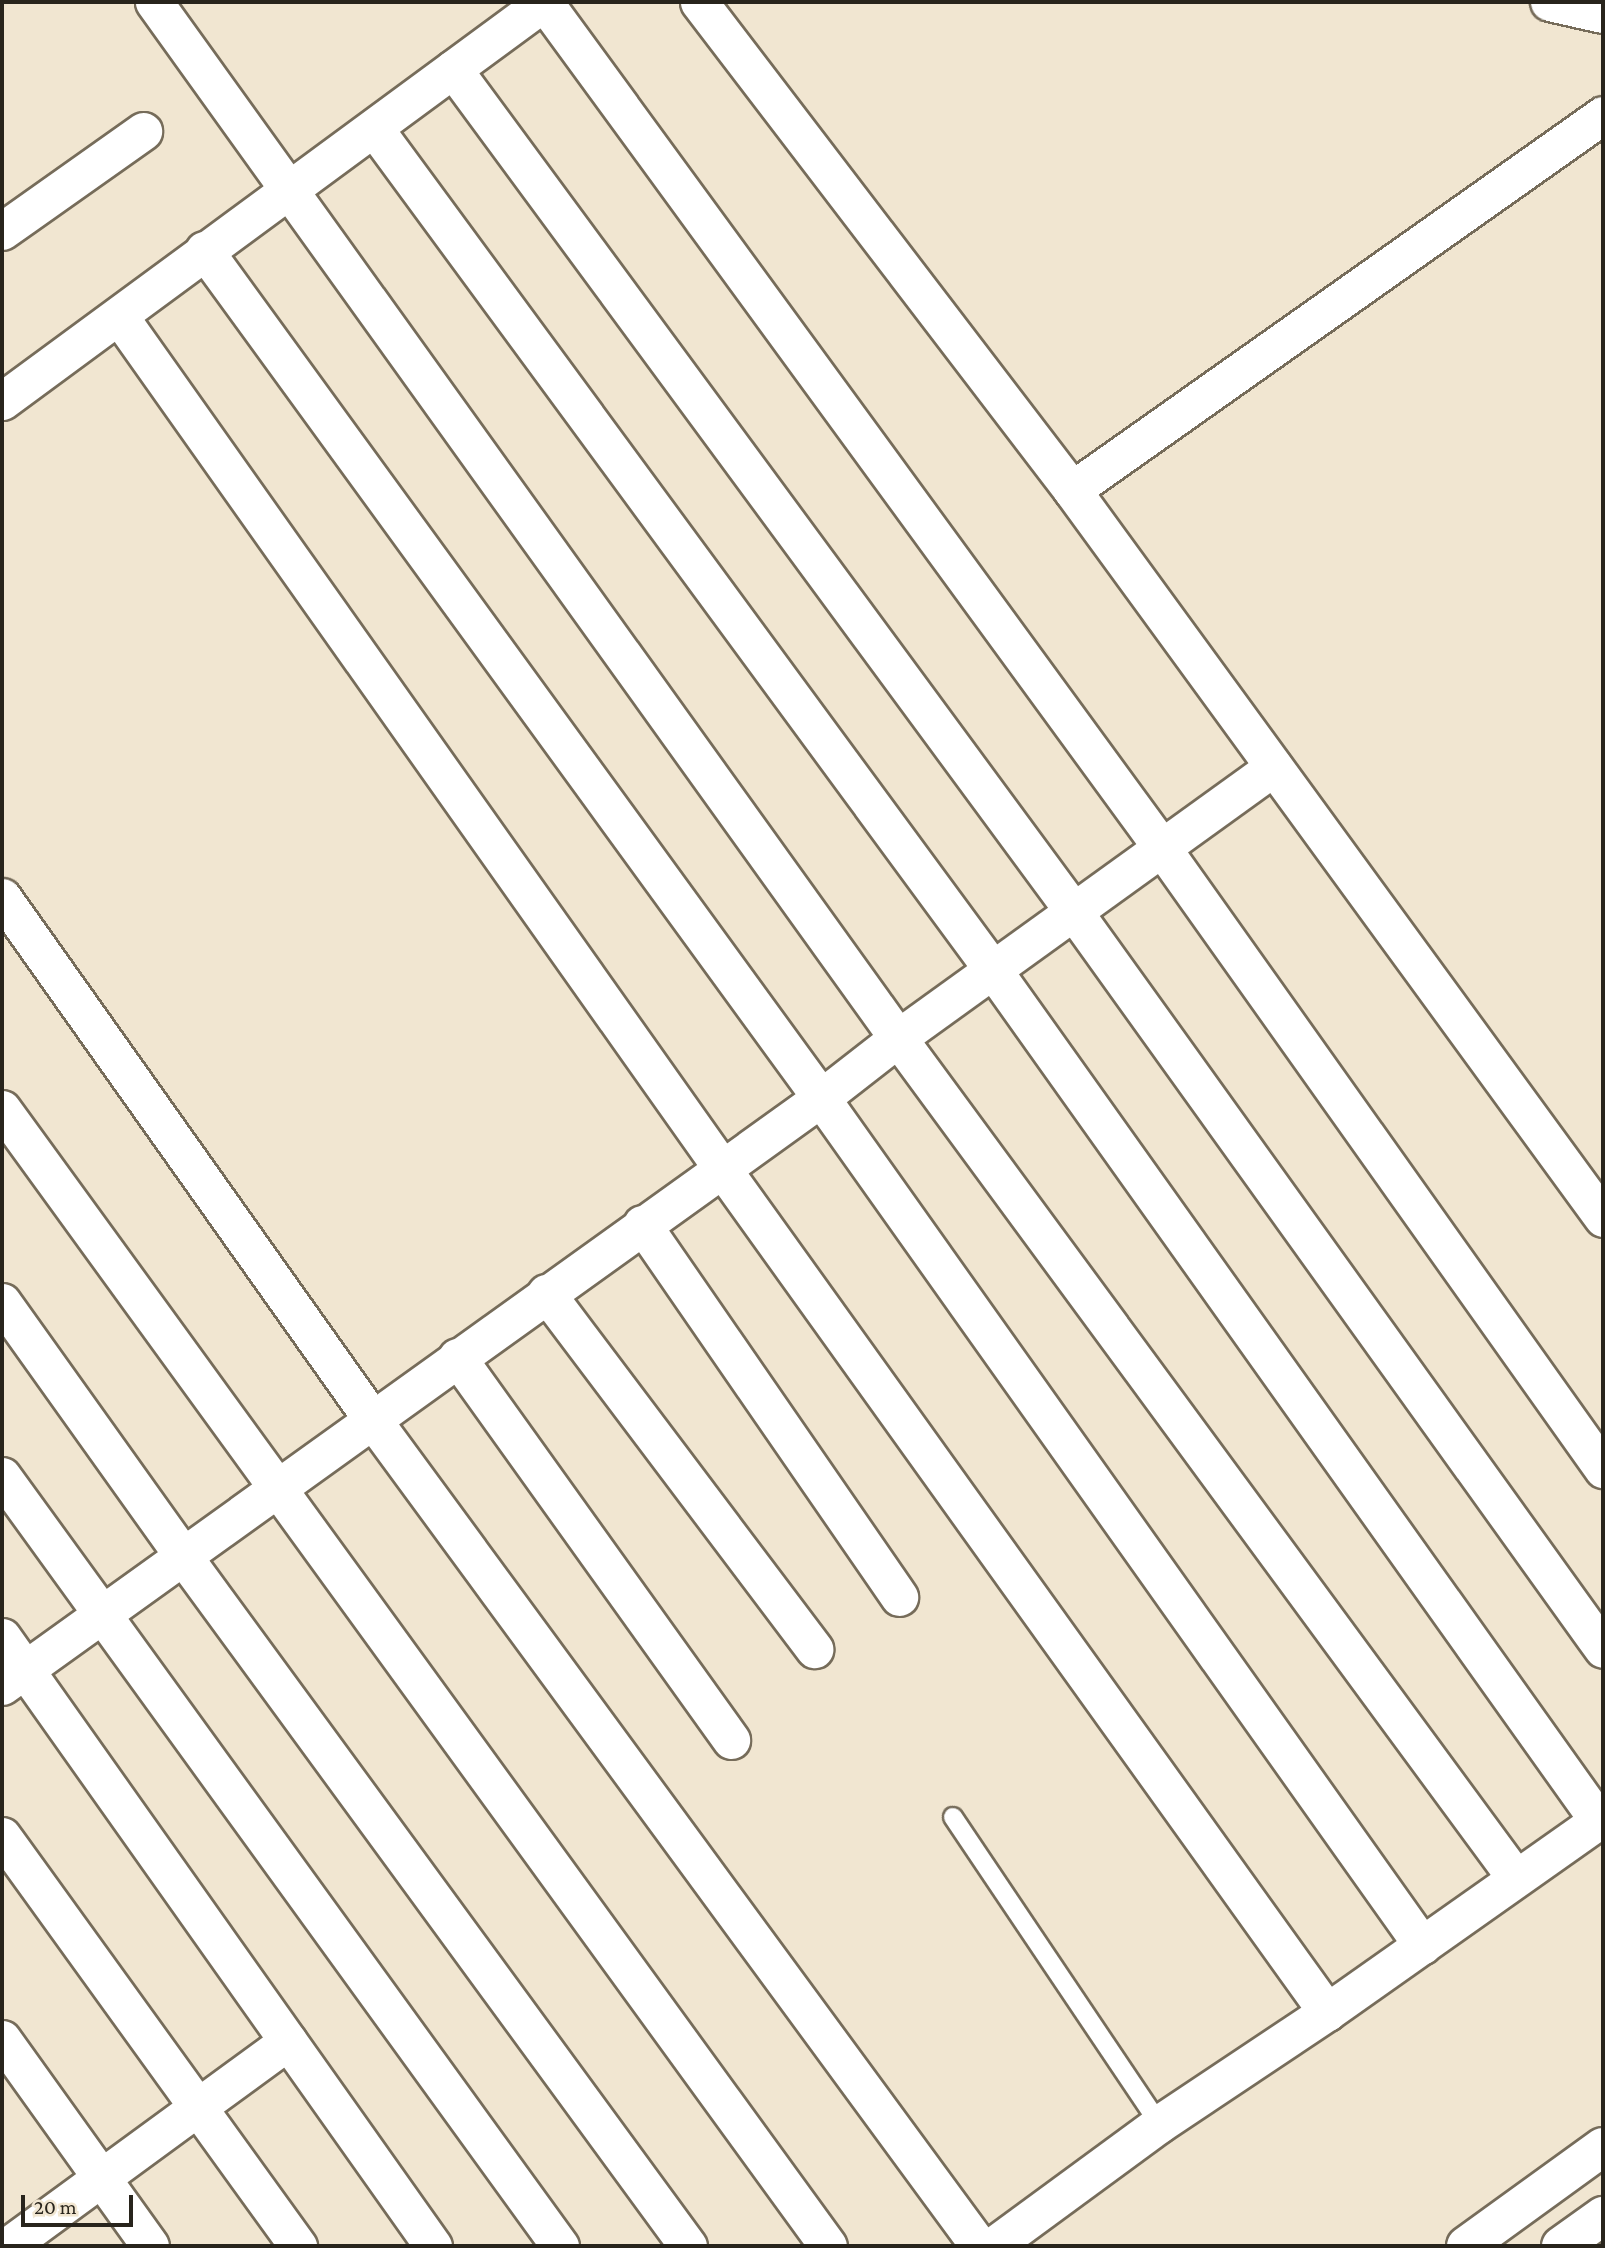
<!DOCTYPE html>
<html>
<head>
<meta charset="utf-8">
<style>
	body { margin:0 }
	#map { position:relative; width:1605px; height:2248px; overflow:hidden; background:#f1e6d1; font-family:"Crimson Pro",serif }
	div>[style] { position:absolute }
	.roads { filter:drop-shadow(2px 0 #766c5a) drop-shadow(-2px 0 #766c5a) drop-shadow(0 2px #766c5a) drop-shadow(0 -2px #766c5a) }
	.service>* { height:18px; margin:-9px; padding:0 9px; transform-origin:9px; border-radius:9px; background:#fff }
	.minor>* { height:37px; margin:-18.5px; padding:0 18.5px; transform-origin:18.5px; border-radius:18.5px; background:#fff }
	.tertiary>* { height:38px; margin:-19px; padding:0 19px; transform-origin:19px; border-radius:19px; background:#fff }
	span { translate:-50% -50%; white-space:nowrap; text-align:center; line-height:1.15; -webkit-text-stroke:5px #f1e6d1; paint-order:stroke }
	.frame { position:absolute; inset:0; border:4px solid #28241c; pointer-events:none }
	.scale { position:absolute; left:21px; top:2195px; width:112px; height:32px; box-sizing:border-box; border:4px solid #28241c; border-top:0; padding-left:9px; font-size:21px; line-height:24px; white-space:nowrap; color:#28241c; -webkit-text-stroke:5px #f1e6d1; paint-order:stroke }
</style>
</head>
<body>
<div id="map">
	<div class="roads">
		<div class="service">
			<i style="left:953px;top:1817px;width:370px;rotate:56.1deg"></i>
		</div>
		<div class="minor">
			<i style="left:154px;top:2px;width:1275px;rotate:54.32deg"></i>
			<i style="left:898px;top:1038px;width:1041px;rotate:53.67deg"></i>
			<i style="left:544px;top:2px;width:1048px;rotate:53.85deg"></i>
			<i style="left:1162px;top:848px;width:762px;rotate:54.62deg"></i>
			<i style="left:699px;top:2px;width:614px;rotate:52.61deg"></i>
			<i style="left:1072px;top:490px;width:901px;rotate:53.89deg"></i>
			<i style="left:453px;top:69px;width:1047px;rotate:53.62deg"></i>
			<i style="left:1074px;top:912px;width:907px;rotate:54.33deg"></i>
			<i style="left:374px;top:128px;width:1045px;rotate:53.68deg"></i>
			<i style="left:993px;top:970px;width:1043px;rotate:54.56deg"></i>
			<i style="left:2px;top:231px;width:173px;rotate:-35.3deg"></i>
			<i style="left:204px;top:250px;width:1049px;rotate:53.96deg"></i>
			<i style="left:821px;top:1098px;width:1039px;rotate:54.64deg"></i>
			<i style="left:119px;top:316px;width:1042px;rotate:54.72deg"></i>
			<i style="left:721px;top:1167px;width:1040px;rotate:54.35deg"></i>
			<i style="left:2px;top:401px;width:673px;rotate:-36.36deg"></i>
			<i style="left:1072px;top:490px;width:650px;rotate:-35.23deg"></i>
			<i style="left:2px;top:897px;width:640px;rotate:54.67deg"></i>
			<i style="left:372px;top:1419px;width:1026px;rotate:53.72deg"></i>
			<i style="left:2px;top:1109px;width:1405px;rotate:54deg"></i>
			<i style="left:642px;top:1224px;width:453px;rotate:55.4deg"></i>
			<i style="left:546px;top:1293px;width:446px;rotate:53deg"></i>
			<i style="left:2px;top:1302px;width:312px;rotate:54.5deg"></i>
			<i style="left:183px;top:1556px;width:855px;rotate:53.8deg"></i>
			<i style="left:457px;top:1357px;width:471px;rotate:54.4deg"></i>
			<i style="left:2px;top:1476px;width:951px;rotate:54.07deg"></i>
			<i style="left:2px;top:1637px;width:746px;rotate:54.71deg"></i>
			<i style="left:2px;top:1686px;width:1008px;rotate:-35.68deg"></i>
			<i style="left:821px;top:1098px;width:98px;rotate:-37.9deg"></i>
			<i style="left:898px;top:1038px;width:463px;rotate:-35.8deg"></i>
			<i style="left:2px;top:1836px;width:506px;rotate:54.17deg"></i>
			<i style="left:2px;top:2039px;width:254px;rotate:54.4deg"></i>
			<i style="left:8px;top:2246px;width:347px;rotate:-36.2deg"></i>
			<i style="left:993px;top:2246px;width:206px;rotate:-36.3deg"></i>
			<i style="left:1159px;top:2124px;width:202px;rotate:-33.7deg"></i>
			<i style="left:1327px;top:2012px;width:338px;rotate:-35.2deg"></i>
		</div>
		<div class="tertiary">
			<i style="left:1550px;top:2px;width:54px;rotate:12.8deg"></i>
			<i style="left:1466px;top:2246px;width:169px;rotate:-35.9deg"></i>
			<i style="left:1561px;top:2246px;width:52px;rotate:-35.5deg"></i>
		</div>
	</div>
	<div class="frame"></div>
	<div class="scale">20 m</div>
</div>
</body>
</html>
